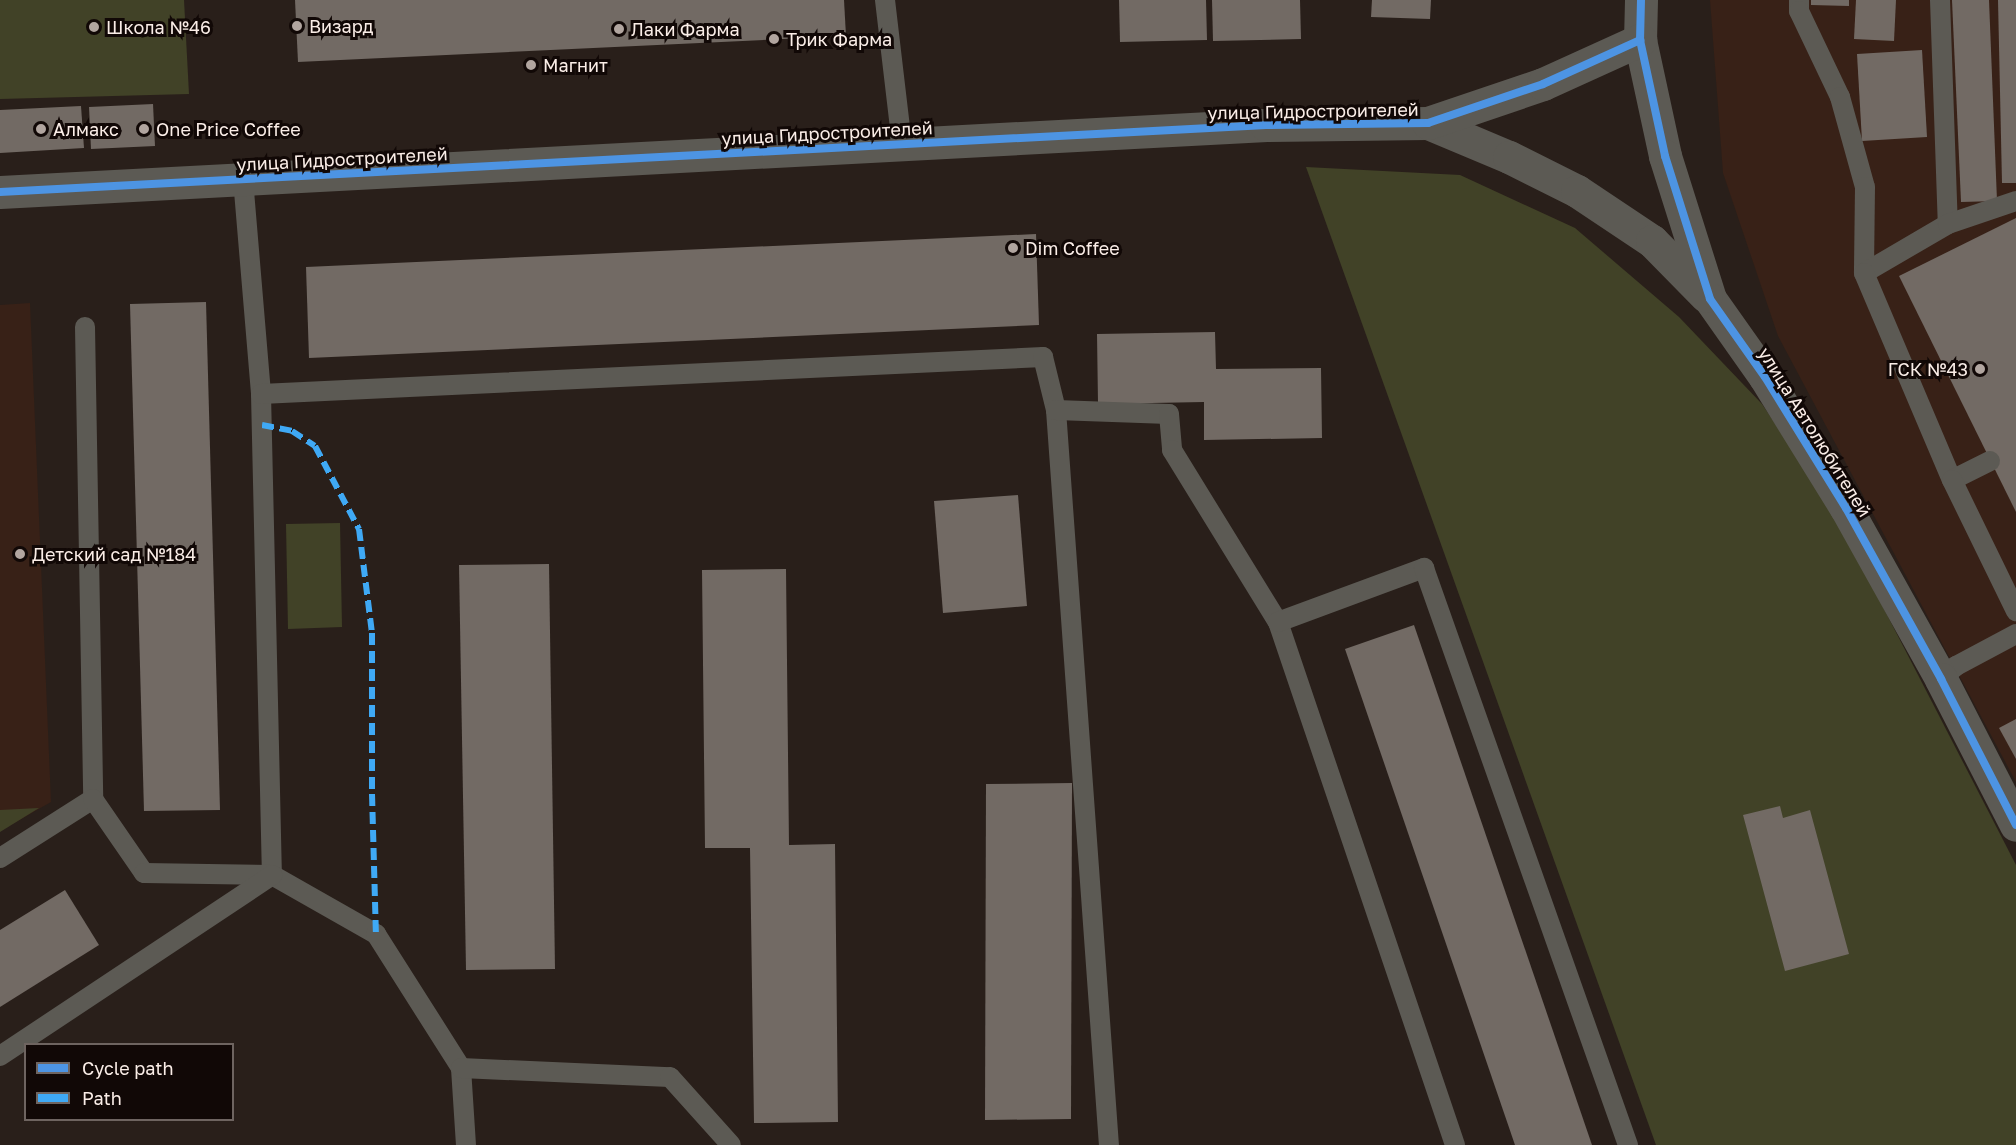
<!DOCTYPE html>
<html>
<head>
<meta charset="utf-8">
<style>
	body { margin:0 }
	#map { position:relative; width:2016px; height:1145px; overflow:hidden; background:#291f1a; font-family:"Golos Text",sans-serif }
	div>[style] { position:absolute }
	.built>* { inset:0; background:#382117 }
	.green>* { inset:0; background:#414227 }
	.building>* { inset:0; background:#726a64 }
	.service>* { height:20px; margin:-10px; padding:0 10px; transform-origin:10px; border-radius:10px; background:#5c5a54 }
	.tertiary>* { height:33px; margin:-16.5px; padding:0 16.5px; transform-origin:16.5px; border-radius:16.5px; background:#5c5a54 }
	.quiet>* { height:6px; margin-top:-3px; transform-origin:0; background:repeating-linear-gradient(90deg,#3fa9f5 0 12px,transparent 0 18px) }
	.cycleway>* { height:8px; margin:-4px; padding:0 4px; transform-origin:4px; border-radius:4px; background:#4d94e3 }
	.dots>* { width:16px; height:16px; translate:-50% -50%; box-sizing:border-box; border:3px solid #110806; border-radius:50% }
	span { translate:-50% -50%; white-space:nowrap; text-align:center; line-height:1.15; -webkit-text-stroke:6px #110806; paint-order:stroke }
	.poi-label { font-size:18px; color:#faede7 }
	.left { translate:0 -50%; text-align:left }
	.right { translate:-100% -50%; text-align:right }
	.street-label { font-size:18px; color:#faede7 }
	.legend { position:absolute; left:24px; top:1043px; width:210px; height:78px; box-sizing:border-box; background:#110806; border:2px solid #6e6460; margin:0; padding:8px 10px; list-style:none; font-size:18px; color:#faede7 }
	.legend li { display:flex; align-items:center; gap:12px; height:30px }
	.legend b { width:30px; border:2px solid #6e6460 }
</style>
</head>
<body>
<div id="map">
	<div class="built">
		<i style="clip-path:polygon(1710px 0,2016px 0,2016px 782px,1778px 336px,1723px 173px)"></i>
		<i style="clip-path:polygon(30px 303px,51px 802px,0 831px,0 305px)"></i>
	</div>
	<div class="green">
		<i style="clip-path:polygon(0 0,184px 0,189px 94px,0 99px)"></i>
		<i style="clip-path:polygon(1306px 167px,1460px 175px,1575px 228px,1679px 317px,1762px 404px,1834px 512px,2016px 865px,2016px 1145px,1656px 1145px)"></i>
		<i style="clip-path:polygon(340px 523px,342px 627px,288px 629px,286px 524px)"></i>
		<i style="clip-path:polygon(39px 808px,0 832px,0 810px)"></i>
	</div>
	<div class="building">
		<i style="clip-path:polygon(295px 0,844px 0,846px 36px,298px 62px)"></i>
		<i style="clip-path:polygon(1119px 0,1206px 0,1207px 40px,1120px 42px)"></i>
		<i style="clip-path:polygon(1212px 0,1300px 0,1301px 39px,1213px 41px)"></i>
		<i style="clip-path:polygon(1372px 0,1431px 0,1430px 19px,1371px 17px)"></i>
		<i style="clip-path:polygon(1811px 0,1849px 0,1849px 6px,1811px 5px)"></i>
		<i style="clip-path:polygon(1856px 0,1896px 0,1894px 41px,1854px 39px)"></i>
		<i style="clip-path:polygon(1952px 0,1989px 0,1997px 201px,1961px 202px)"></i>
		<i style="clip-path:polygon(1998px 0,2016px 0,2016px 183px,2002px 183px)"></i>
		<i style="clip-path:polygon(1922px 50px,1927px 137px,1862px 141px,1857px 54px)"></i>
		<i style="clip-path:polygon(153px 104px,155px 146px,91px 149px,89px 107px)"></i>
		<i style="clip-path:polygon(81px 106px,84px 148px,0 153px,0 110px)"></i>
		<i style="clip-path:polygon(2016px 218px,2016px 512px,1899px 276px)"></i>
		<i style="clip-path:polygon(1036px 234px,1039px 325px,309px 358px,306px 267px)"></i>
		<i style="clip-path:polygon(206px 302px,220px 810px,144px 811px,130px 304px)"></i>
		<i style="clip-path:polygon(1215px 332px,1216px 369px,1321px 368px,1322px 438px,1204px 440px,1204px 402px,1098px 404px,1097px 334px)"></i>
		<i style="clip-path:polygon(1018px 495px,1027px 606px,943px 613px,934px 501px)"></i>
		<i style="clip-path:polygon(549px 564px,555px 969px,466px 970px,459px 565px)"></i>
		<i style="clip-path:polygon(786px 569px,789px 845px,835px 844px,838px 1122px,754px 1123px,750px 848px,705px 848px,702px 570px)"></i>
		<i style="clip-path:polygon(1414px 625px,1592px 1145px,1515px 1145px,1345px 649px)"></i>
		<i style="clip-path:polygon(2016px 719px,2016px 759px,1999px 728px)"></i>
		<i style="clip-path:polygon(1072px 783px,1071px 1119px,985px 1120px,986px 784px)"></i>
		<i style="clip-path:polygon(1780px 806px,1783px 818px,1810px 810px,1849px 954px,1785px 971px,1743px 815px)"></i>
		<i style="clip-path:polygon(65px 890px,99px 945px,0 1007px,0 930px)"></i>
	</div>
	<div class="service">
		<i style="left:885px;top:0;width:145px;rotate:83.3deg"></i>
		<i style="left:1799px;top:0;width:11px;rotate:90deg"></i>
		<i style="left:1799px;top:11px;width:95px;rotate:64.5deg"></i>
		<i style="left:1840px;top:97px;width:93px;rotate:74.5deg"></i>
		<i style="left:1865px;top:187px;width:86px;rotate:90.7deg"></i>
		<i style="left:1940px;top:0;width:224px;rotate:88deg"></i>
		<i style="left:1948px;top:224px;width:97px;rotate:149.7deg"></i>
		<i style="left:1864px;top:273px;width:225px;rotate:67deg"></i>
		<i style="left:243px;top:179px;width:216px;rotate:85.2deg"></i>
		<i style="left:261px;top:394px;width:481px;rotate:88.7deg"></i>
		<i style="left:272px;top:875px;width:120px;rotate:29.6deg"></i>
		<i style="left:376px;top:934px;width:159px;rotate:57.6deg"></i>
		<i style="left:461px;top:1068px;width:77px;rotate:86.3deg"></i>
		<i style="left:1948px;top:224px;width:72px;rotate:-18.7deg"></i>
		<i style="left:85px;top:327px;width:472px;rotate:89deg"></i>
		<i style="left:261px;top:394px;width:783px;rotate:-2.71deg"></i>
		<i style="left:1043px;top:357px;width:55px;rotate:76.2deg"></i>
		<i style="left:1056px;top:410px;width:737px;rotate:85.88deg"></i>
		<i style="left:1056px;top:410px;width:113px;rotate:2deg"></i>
		<i style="left:1169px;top:414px;width:36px;rotate:85deg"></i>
		<i style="left:1172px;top:450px;width:202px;rotate:58.4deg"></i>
		<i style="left:1278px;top:622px;width:552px;rotate:71.3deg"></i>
		<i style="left:1990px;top:461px;width:42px;rotate:153.4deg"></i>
		<i style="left:1952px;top:480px;width:146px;rotate:64deg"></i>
		<i style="left:1278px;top:622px;width:156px;rotate:-20.3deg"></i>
		<i style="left:1424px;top:568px;width:612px;rotate:70.53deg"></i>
		<i style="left:1941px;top:679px;width:20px;rotate:-41deg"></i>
		<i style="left:1956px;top:666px;width:68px;rotate:-28.1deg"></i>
		<i style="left:0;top:858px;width:110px;rotate:-32.4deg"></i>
		<i style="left:93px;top:799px;width:90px;rotate:55.4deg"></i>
		<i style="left:144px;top:873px;width:128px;rotate:0.9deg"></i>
		<i style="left:0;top:1056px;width:327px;rotate:-33.6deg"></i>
		<i style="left:461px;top:1068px;width:209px;rotate:2.5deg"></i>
		<i style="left:670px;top:1077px;width:91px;rotate:48.1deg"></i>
	</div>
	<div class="tertiary">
		<i style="left:1641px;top:0;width:40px;rotate:91.4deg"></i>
		<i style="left:1640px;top:40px;width:119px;rotate:77.8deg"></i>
		<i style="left:1665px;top:156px;width:150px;rotate:72.5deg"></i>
		<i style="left:1710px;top:299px;width:95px;rotate:54.8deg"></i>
		<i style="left:1765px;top:377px;width:154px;rotate:58.3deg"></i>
		<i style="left:1846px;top:508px;width:196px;rotate:60.9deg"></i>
		<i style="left:1941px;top:679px;width:164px;rotate:62.8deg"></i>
		<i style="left:1428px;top:123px;width:88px;rotate:22.8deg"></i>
		<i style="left:1509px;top:157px;width:76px;rotate:26.6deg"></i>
		<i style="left:1577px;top:191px;width:90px;rotate:33.7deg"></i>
		<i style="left:1652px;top:241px;width:77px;rotate:45.5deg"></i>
		<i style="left:0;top:192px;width:1268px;rotate:-3.03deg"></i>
		<i style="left:1266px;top:125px;width:162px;rotate:-0.7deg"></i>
		<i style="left:1428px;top:123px;width:121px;rotate:-18.7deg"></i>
		<i style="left:1543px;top:84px;width:107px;rotate:-24.4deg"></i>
	</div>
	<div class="quiet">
		<i style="left:262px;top:425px;width:31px;rotate:11deg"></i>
		<i style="left:292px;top:431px;width:27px;rotate:33deg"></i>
		<i style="left:315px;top:446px;width:94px;rotate:62.1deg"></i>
		<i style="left:359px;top:529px;width:105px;rotate:82.9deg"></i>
		<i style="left:372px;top:633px;width:161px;rotate:90deg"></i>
		<i style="left:372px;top:794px;width:140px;rotate:88.4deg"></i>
	</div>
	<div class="cycleway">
		<i style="left:1641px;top:0;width:40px;rotate:91.4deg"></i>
		<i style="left:1640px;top:40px;width:119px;rotate:77.8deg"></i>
		<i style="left:1665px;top:156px;width:150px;rotate:72.5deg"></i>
		<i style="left:1710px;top:299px;width:95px;rotate:54.8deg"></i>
		<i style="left:1765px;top:377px;width:154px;rotate:58.3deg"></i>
		<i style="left:1846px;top:508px;width:196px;rotate:60.9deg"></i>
		<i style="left:1941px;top:679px;width:164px;rotate:62.8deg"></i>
		<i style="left:0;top:192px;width:1268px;rotate:-3.03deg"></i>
		<i style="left:1266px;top:125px;width:162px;rotate:-0.7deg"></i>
		<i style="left:1428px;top:123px;width:121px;rotate:-18.7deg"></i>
		<i style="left:1543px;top:84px;width:107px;rotate:-24.4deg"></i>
	</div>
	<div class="dots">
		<i style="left:297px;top:26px;background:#b1a59f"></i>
		<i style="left:94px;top:27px;background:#b1a59f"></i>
		<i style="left:619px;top:29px;background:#b1a59f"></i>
		<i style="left:774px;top:39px;background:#b1a59f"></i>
		<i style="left:531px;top:65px;background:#b1a59f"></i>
		<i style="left:41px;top:129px;background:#b1a59f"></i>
		<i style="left:144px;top:129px;background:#b1a59f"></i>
		<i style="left:1013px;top:248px;background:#b1a59f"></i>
		<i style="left:1980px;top:369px;background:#b1a59f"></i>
		<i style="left:20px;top:554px;background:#b1a59f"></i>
	</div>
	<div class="poi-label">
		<span class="left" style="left:309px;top:26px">Визард</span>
		<span class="left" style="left:106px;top:27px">Школа №46</span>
		<span class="left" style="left:631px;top:29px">Лаки Фарма</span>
		<span class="left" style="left:786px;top:39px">Трик Фарма</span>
		<span class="left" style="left:543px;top:65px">Магнит</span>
		<span class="left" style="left:53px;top:129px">Алмакс</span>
		<span class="left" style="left:156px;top:129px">One Price Coffee</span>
		<span class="left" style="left:1025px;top:248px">Dim Coffee</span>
		<span class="right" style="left:1968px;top:369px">ГСК №43</span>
		<span class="left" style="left:32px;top:554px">Детский сад №184</span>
	</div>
	<div class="street-label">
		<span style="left:1313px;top:111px;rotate:-1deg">улица Гидростроителей</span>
		<span style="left:827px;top:133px;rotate:-3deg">улица Гидростроителей</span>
		<span style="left:342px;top:159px;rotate:-3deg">улица Гидростроителей</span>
		<span style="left:1815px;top:432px;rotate:58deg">улица Автолюбителей</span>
	</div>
	<ul class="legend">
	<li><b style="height:8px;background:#4d94e3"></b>Cycle path</li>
	<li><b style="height:8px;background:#3fa9f5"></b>Path</li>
	</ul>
</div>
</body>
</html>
